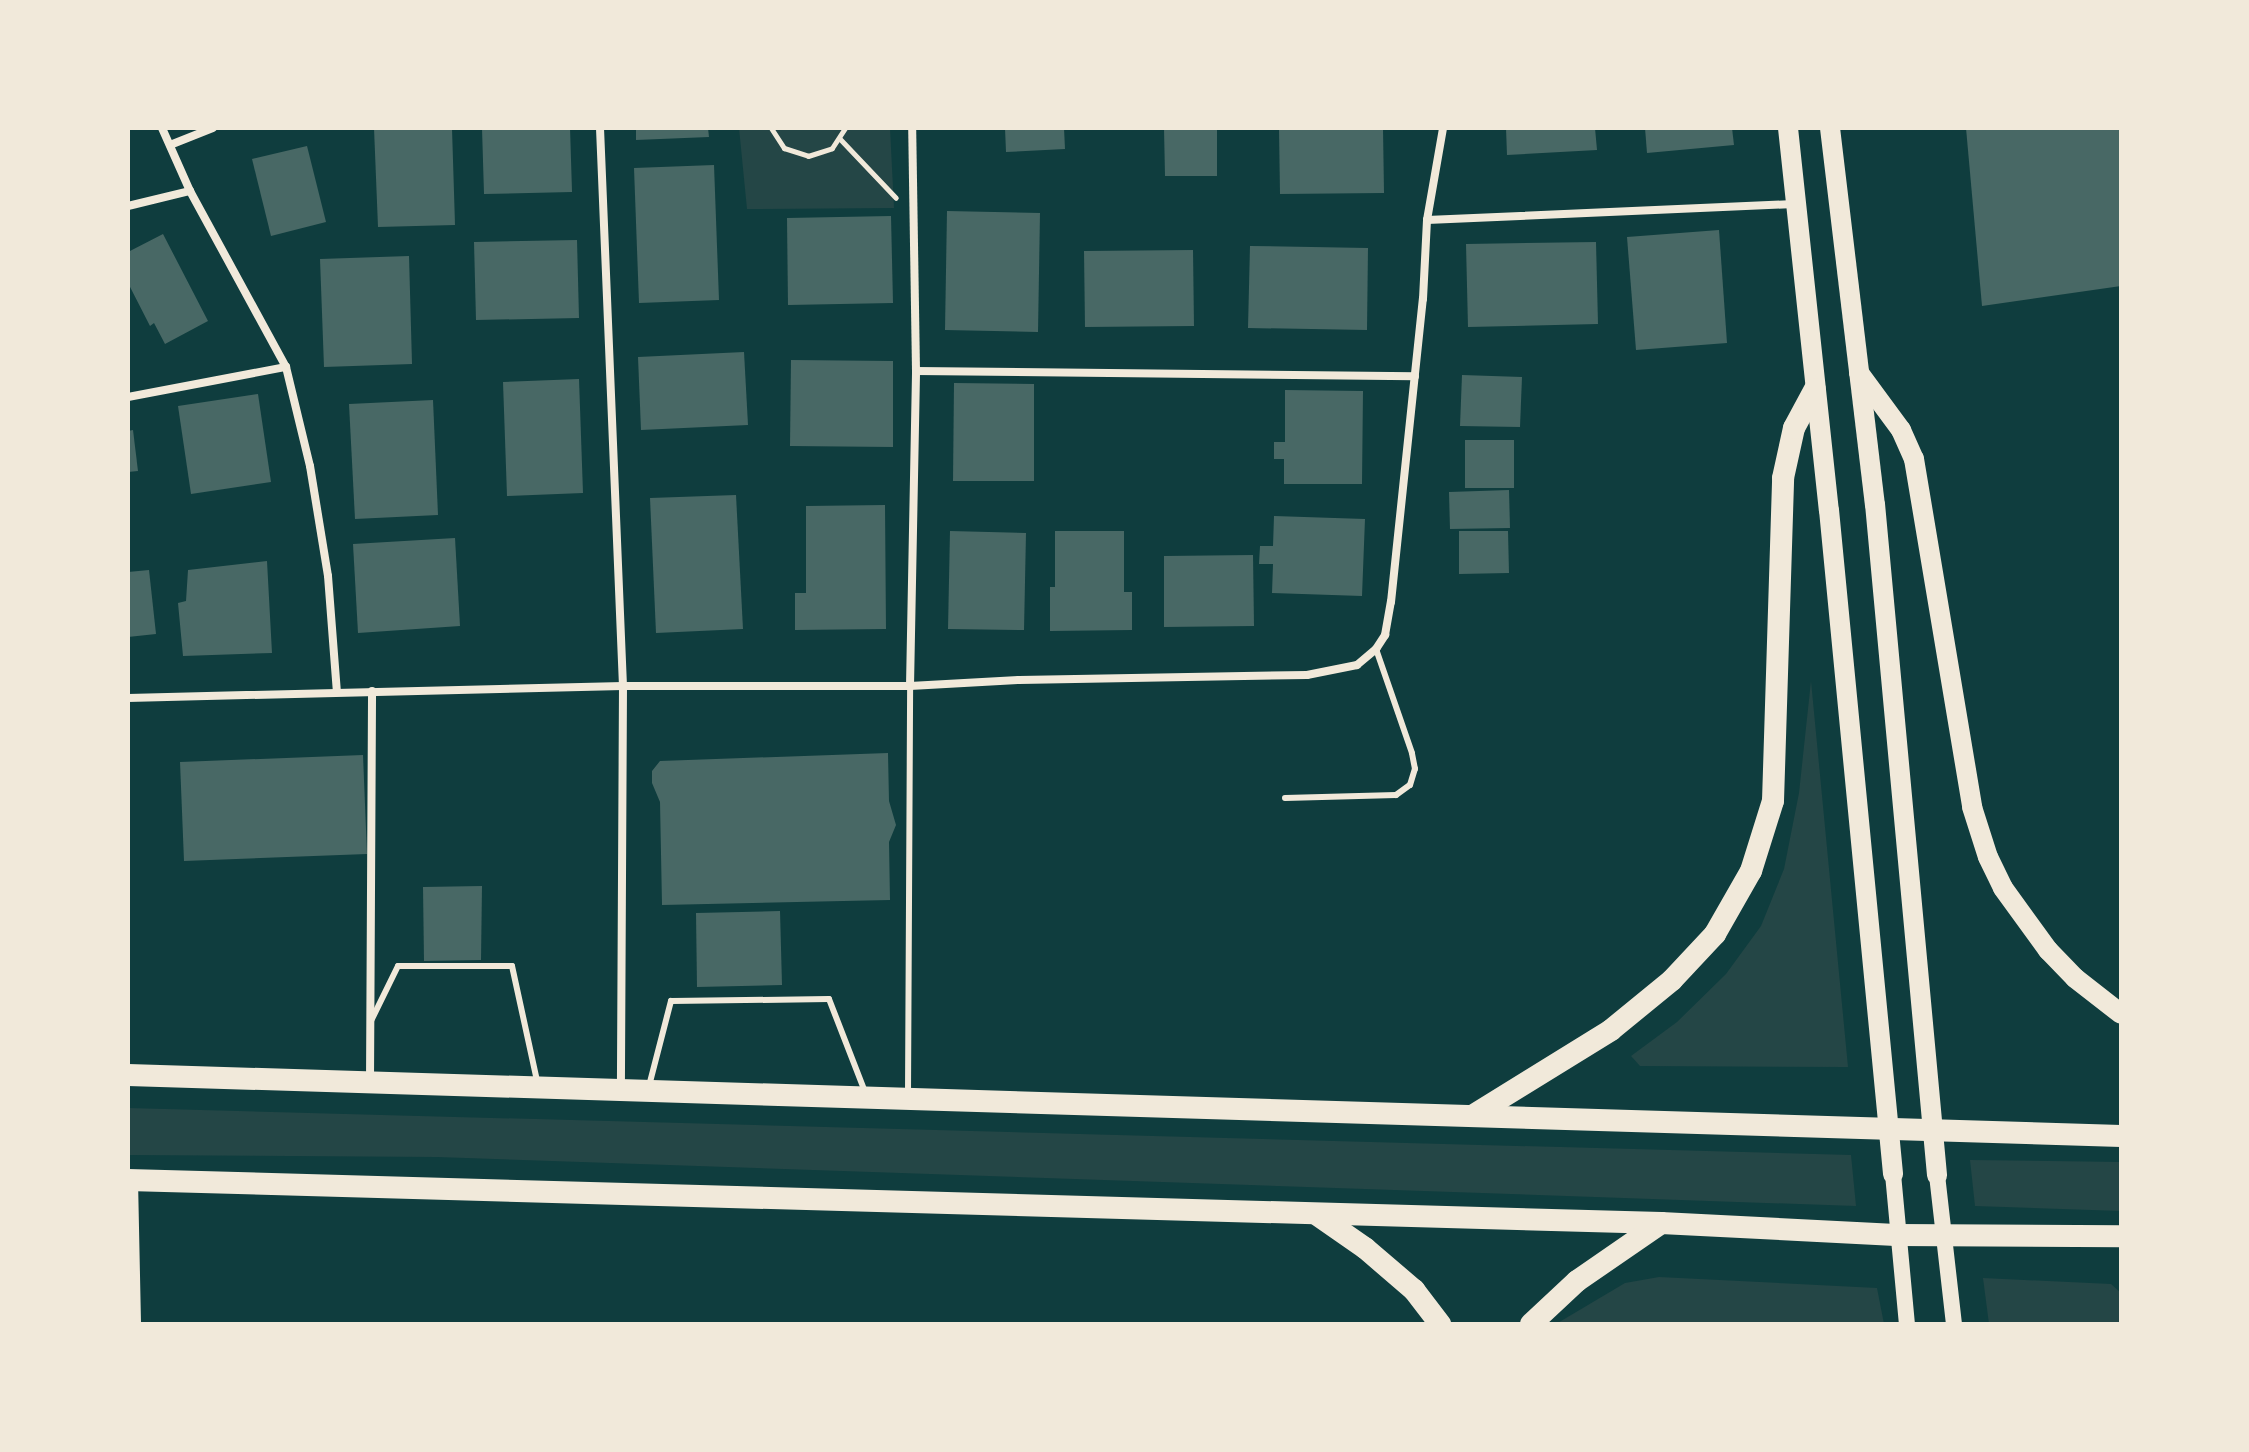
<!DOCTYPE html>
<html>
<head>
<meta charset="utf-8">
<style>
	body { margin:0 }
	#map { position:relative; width:2249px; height:1452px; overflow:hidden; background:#0f3d3e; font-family:"Alegreya Sans",sans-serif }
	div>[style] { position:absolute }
	.green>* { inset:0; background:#244646 }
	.building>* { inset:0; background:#486865 }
	.path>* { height:5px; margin:-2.5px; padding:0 2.5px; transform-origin:2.5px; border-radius:2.5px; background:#f1e9da }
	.service>* { height:6px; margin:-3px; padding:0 3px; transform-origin:3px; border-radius:3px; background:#f1e9da }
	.minor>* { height:8px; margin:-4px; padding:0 4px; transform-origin:4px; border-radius:4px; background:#f1e9da }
	.tertiary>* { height:14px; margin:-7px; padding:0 7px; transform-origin:7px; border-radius:7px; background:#f1e9da }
	.secondary>* { height:16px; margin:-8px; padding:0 8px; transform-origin:8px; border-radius:8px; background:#f1e9da }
	.primary>* { height:20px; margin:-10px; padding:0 10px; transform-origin:10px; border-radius:10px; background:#f1e9da }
	.trunk>* { height:22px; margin:-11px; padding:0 11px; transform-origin:11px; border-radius:11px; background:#f1e9da }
	span { translate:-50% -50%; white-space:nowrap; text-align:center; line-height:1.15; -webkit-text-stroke:8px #f1e9da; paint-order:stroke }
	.frame { position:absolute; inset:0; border:130px solid #f1e9da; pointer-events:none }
</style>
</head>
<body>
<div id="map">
	<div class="green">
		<i style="clip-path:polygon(739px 128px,890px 128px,894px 208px,747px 209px)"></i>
		<i style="clip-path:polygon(1811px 681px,1848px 1067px,1640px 1066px,1631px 1056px,1677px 1022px,1726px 974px,1761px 926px,1784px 869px,1799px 793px)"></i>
		<i style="clip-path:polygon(128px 1108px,1851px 1155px,1856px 1206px,437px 1157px,128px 1155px)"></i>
		<i style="clip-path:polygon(1970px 1160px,2121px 1162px,2121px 1211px,1975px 1206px)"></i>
		<i style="clip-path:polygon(1659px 1277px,1877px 1288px,1884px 1324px,1556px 1324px,1625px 1283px)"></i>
		<i style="clip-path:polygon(1983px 1278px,2111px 1284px,2121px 1293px,2121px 1324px,1989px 1324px)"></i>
	</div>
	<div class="building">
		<i style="clip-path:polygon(374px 128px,452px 128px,455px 225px,378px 227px)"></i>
		<i style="clip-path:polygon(482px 128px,570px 128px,572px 192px,484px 194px)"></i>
		<i style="clip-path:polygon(636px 128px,708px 128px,709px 137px,636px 140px)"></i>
		<i style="clip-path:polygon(1005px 128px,1064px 128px,1065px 149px,1006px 152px)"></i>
		<i style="clip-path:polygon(1164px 128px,1217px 128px,1217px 176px,1165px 176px)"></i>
		<i style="clip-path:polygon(1279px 128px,1383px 128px,1384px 193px,1280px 194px)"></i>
		<i style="clip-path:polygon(1506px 128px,1595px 128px,1597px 150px,1507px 155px)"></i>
		<i style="clip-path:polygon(1645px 128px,1732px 128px,1734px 145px,1647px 153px)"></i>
		<i style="clip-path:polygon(1966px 128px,2121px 128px,2121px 286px,1982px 306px)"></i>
		<i style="clip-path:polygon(307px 146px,326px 222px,271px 236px,252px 159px)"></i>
		<i style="clip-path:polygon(714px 165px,719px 300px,639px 303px,634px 168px)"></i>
		<i style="clip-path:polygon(947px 211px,1040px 213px,1038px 332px,945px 330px)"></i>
		<i style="clip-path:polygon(891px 216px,893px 303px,788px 305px,787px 218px)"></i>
		<i style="clip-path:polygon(1719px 230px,1727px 343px,1636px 350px,1627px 237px)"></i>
		<i style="clip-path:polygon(163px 234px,208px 321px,165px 344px,154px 323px,150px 326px,128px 283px,128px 252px)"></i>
		<i style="clip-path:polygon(577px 240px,579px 318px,476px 320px,474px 242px)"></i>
		<i style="clip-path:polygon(1596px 242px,1598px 324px,1468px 327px,1466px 244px)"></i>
		<i style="clip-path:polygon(1250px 246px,1368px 248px,1367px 330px,1248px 328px)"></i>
		<i style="clip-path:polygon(1193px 250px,1194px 326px,1085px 327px,1084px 251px)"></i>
		<i style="clip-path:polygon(409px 256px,412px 364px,324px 367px,320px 259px)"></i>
		<i style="clip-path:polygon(744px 352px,748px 425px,641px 430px,638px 357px)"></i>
		<i style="clip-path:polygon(791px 360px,893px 361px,893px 447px,790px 446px)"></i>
		<i style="clip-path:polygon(1462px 375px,1522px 377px,1520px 427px,1460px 426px)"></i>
		<i style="clip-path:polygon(579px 379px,583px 493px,507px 496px,503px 382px)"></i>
		<i style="clip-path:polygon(954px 383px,1034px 384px,1034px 481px,953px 481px)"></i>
		<i style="clip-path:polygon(1285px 390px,1363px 391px,1362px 484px,1284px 484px,1284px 459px,1274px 459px,1274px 442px,1285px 442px)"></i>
		<i style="clip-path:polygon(258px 394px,271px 482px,191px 494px,178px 406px)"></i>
		<i style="clip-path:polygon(433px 400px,438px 515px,355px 519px,349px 404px)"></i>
		<i style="clip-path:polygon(133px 430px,138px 471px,128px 472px,128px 431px)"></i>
		<i style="clip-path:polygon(1465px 440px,1514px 440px,1514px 488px,1465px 488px)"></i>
		<i style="clip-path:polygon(1509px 490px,1510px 528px,1450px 529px,1449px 492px)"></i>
		<i style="clip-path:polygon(736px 495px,743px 629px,656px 633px,650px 498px)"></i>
		<i style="clip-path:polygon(885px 505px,886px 629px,795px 630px,795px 593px,806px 593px,806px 506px)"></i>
		<i style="clip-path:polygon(1274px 516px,1365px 519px,1362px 596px,1272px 593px,1273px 564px,1259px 564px,1260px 546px,1273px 546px)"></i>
		<i style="clip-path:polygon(950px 531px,1026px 533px,1024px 630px,948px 629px)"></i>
		<i style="clip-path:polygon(1055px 531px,1124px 531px,1124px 592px,1132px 592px,1132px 630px,1050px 631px,1050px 587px,1055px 587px)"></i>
		<i style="clip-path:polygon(1459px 531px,1508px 531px,1509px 573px,1459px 574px)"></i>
		<i style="clip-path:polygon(455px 538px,460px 626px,358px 633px,353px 544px)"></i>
		<i style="clip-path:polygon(1253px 555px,1254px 626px,1164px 627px,1164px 556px)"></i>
		<i style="clip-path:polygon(267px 561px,272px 653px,183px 656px,178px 603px,186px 601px,188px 570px)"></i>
		<i style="clip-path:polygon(149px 570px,156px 634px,128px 637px,128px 572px)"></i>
		<i style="clip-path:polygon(888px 753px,889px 801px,896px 825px,889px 842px,890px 900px,662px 905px,660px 802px,652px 783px,652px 771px,660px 761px)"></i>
		<i style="clip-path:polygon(363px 755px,367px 854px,184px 861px,180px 762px)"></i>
		<i style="clip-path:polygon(482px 886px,481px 960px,424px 961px,423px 887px)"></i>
		<i style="clip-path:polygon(780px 911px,782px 985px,697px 987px,696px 913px)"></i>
	</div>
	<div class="path">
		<i style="left:771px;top:128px;width:24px;rotate:57deg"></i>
		<i style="left:784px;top:148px;width:25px;rotate:18deg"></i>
		<i style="left:808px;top:156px;width:25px;rotate:-18deg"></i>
		<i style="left:832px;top:148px;width:24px;rotate:-57deg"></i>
		<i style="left:840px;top:139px;width:81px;rotate:46.5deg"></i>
	</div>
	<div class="service">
		<i style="left:1285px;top:798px;width:111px;rotate:-1.5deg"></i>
		<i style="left:1396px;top:795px;width:17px;rotate:-36deg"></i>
		<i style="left:1410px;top:785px;width:17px;rotate:-73deg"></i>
		<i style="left:1415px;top:769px;width:16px;rotate:-101deg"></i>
		<i style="left:1412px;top:753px;width:110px;rotate:-109.1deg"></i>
		<i style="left:371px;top:1021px;width:61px;rotate:-63.9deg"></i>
		<i style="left:398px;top:966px;width:114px"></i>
		<i style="left:512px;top:966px;width:118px;rotate:77.7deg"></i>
		<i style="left:649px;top:1086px;width:88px;rotate:-75.5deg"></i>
		<i style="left:671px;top:1001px;width:158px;rotate:-0.7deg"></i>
		<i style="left:829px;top:999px;width:100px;rotate:68.8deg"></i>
		<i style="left:908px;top:1093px;width:407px;rotate:-89.7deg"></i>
	</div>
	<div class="minor">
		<i style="left:162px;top:128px;width:69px;rotate:66deg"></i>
		<i style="left:190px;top:191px;width:200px;rotate:61.4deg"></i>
		<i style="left:286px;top:367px;width:102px;rotate:76.4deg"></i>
		<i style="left:310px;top:466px;width:111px;rotate:80.7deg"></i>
		<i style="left:328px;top:576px;width:116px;rotate:85.6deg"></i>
		<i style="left:600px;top:128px;width:558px;rotate:87.64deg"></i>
		<i style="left:623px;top:686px;width:404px;rotate:90.3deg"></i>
		<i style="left:170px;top:145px;width:46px;rotate:-21.6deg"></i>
		<i style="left:128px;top:206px;width:64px;rotate:-13.6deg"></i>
		<i style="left:1427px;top:220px;width:367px;rotate:-2.5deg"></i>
		<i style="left:916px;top:371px;width:499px;rotate:0.6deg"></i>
		<i style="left:128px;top:397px;width:161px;rotate:-10.8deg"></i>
		<i style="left:910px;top:686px;width:315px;rotate:-88.9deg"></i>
		<i style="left:916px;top:371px;width:243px;rotate:-90.9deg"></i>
		<i style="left:128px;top:698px;width:495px;rotate:-1.4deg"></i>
		<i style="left:623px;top:686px;width:287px"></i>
		<i style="left:910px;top:686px;width:109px;rotate:-3.2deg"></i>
		<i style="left:1019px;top:680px;width:288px;rotate:-1deg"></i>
		<i style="left:1307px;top:675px;width:51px;rotate:-11.3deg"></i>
		<i style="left:1357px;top:665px;width:25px;rotate:-40deg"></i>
		<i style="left:1376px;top:649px;width:17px;rotate:-57deg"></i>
		<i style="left:1385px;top:635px;width:34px;rotate:-80deg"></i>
		<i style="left:1391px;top:602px;width:305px;rotate:-84deg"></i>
		<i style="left:1423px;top:299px;width:79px;rotate:-87.1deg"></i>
		<i style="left:1427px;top:220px;width:93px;rotate:-80.1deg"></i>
		<i style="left:370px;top:1082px;width:391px;rotate:-89.7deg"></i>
	</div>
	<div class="tertiary">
		<i style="left:131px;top:1180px;width:144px;rotate:88.8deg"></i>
	</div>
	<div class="secondary">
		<i style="left:1893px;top:1174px;width:151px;rotate:84.7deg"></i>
		<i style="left:1937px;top:1175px;width:150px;rotate:83.5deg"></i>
	</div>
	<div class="primary">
		<i style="left:1788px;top:128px;width:384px;rotate:83.9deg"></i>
		<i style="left:1829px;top:510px;width:667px;rotate:84.49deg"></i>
		<i style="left:1830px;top:128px;width:379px;rotate:83.2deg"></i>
		<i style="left:1875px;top:504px;width:674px;rotate:84.72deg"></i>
		<i style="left:1859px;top:373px;width:71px;rotate:53.6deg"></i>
		<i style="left:1901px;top:430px;width:32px;rotate:66deg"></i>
		<i style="left:1914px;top:459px;width:353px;rotate:80.5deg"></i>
		<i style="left:1972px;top:807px;width:52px;rotate:72.3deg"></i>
		<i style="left:1988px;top:857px;width:34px;rotate:64deg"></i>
		<i style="left:2003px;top:888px;width:77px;rotate:54deg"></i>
		<i style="left:2048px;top:950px;width:39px;rotate:46deg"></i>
		<i style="left:2075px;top:978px;width:58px;rotate:38deg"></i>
	</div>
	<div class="trunk">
		<i style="left:128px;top:1075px;width:1994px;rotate:1.75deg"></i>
		<i style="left:1472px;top:1116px;width:163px;rotate:-31.7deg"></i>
		<i style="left:1611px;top:1030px;width:79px;rotate:-39.3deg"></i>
		<i style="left:1672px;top:980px;width:63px;rotate:-46.9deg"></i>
		<i style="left:1715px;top:934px;width:73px;rotate:-60.3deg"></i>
		<i style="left:1751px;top:871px;width:73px;rotate:-72.6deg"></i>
		<i style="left:1773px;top:801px;width:323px;rotate:-88.2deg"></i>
		<i style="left:1783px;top:478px;width:51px;rotate:-77.6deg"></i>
		<i style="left:1794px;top:428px;width:44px;rotate:-61.7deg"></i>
		<i style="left:128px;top:1180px;width:1534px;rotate:1.61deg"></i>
		<i style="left:1661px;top:1223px;width:235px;rotate:2.9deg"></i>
		<i style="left:1896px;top:1235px;width:225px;rotate:0.3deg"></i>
		<i style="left:1316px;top:1214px;width:60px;rotate:34.8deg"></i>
		<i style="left:1365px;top:1248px;width:65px;rotate:40.6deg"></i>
		<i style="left:1414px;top:1290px;width:43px;rotate:52.6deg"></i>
		<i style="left:1531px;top:1324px;width:63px;rotate:-43.1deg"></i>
		<i style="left:1577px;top:1281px;width:102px;rotate:-34.6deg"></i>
	</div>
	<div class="frame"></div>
</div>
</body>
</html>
